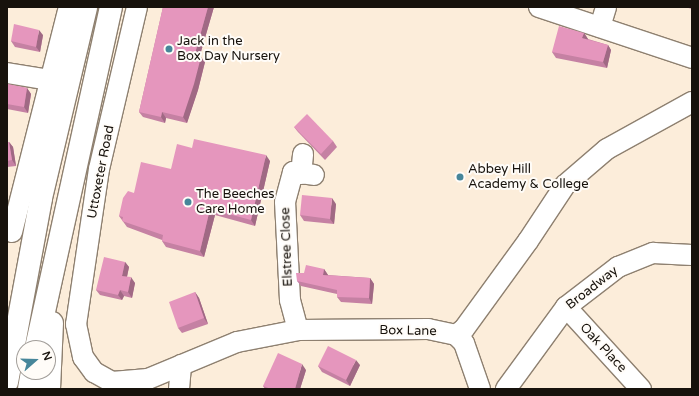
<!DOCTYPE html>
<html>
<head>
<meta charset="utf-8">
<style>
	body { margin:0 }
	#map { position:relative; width:699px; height:396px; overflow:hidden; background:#fcedda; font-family:"Varela Round",sans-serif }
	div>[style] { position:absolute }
	.roads { filter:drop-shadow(1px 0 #8e8070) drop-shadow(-1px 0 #8e8070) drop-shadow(0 1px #8e8070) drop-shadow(0 -1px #8e8070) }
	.minor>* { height:20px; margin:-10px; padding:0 10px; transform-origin:10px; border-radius:10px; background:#fff }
	.highway>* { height:22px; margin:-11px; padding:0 11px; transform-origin:11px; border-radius:11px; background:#fff }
	.wall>* { inset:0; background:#c581a3 }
	.shaded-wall>* { inset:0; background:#a06984 }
	.building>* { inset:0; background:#e596bd }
	.dots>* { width:11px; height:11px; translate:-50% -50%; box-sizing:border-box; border:2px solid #fffcf8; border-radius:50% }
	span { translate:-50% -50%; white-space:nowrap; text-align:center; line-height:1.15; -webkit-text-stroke:4px #fffcf8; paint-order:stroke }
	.poi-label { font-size:13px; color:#17120c }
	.left { translate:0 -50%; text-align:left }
	.street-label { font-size:13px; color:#17120c }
	.frame { position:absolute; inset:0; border:8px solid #17120c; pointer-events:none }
	.north { position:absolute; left:16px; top:340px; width:40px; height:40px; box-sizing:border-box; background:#fffcf8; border:1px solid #a29e9a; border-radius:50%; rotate:70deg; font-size:11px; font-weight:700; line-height:16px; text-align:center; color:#17120c }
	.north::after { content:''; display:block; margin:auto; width:14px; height:18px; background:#47869a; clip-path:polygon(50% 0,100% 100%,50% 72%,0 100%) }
</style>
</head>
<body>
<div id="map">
	<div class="roads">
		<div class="minor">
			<i style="left:137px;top:7px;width:166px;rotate:103.2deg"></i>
			<i style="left:99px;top:169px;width:157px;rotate:98.4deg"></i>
			<i style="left:76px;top:324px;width:34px;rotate:78deg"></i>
			<i style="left:83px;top:357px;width:19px;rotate:54deg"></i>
			<i style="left:94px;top:372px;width:21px;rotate:29deg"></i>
			<i style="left:112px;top:382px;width:36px;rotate:-5deg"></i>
			<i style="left:148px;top:379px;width:96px;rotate:-22.6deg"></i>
			<i style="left:237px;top:342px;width:62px;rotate:-11.1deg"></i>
			<i style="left:298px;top:330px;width:130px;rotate:-0.4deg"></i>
			<i style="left:428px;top:329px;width:29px;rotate:12deg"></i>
			<i style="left:456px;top:335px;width:10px;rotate:-37deg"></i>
			<i style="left:464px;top:329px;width:109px;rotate:-54deg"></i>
			<i style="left:528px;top:241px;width:67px;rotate:-56.5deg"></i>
			<i style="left:565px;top:185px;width:55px;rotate:-40.6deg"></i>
			<i style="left:607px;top:149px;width:97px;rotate:-28.9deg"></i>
			<i style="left:539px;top:7px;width:161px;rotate:18.4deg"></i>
			<i style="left:600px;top:27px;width:21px;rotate:-73deg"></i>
			<i style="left:7px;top:73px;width:44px;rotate:9.2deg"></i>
			<i style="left:301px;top:174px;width:20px;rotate:-84deg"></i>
			<i style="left:12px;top:232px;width:232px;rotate:-75.8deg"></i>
			<i style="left:566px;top:307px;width:111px;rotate:47.6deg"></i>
			<i style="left:298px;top:330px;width:31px;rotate:-105deg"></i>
			<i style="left:290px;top:300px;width:98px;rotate:-92.9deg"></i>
			<i style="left:285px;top:202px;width:31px;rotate:-75deg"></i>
			<i style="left:293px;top:172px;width:21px;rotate:8deg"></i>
			<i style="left:456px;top:335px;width:11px;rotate:45deg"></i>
			<i style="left:464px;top:343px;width:49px;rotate:70.8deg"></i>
			<i style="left:179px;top:389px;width:24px;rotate:-85deg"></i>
			<i style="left:506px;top:389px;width:102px;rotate:-53.8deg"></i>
			<i style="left:566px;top:307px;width:66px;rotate:-37.6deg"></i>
			<i style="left:618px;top:267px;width:38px;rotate:-22deg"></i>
			<i style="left:653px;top:253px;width:39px;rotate:3deg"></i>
		</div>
		<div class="highway">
			<i style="left:36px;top:348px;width:349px;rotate:-77.6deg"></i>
			<i style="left:7px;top:382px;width:187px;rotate:-79.5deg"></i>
			<i style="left:41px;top:198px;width:196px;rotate:-76.7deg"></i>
			<i style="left:29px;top:389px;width:17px;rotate:-80deg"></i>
			<i style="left:49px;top:389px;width:66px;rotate:-87.4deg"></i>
		</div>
	</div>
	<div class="wall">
		<i style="clip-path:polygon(163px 7px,214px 7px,200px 55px,200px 57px,205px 62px,198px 90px,187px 123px,166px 118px,165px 123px,143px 117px,139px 112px)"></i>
		<i style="clip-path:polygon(685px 7px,692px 7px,692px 9px)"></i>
		<i style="clip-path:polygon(584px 33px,588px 39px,608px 45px,611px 50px,607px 68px,556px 58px,552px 52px)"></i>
		<i style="clip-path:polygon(43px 35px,40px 52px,15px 47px,11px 41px)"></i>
		<i style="clip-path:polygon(7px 84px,27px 88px,31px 94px,28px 113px,7px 109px)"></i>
		<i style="clip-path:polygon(294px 127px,333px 141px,337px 147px,325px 160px,298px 132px)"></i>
		<i style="clip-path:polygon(7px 142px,9px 142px,13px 147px,16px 166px,7px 167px)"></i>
		<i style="clip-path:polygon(192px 148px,270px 161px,255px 226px,215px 215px,204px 257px,166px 247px,162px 241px,162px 240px,127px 227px,119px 216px,134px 193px,171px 169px)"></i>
		<i style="clip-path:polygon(336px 204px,334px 224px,304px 221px,300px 215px)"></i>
		<i style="clip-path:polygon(125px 262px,129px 267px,127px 277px,135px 283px,132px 298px,124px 296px,122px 300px,100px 295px,96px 290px)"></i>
		<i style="clip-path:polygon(324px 269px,328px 275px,370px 278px,374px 284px,372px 304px,341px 302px,337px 297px,337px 294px,301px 286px,297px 281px,304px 273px)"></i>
		<i style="clip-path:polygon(195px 292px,199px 298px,208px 324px,182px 333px,178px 328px)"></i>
		<i style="clip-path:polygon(360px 365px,350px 386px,322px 372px,318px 366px)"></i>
		<i style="clip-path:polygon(306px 370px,300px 389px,265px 389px,263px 386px)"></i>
	</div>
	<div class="shaded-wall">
		<i style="clip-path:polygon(208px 7px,214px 7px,200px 55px,200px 59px,201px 57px,205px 62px,198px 90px,187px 123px,183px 117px,196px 56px,196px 50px)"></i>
		<i style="clip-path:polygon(39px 30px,43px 35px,40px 52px,36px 47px)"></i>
		<i style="clip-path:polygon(584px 33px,588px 39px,586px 43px,582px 38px)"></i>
		<i style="clip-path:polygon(608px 45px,611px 50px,607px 68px,603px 62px)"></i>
		<i style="clip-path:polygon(27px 88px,31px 94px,28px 113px,24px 107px)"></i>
		<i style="clip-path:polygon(162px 112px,166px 118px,165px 123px,161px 117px)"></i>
		<i style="clip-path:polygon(9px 142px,13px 147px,16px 166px,12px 160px)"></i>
		<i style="clip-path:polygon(266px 155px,270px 161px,255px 226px,251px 220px)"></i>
		<i style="clip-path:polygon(332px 198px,336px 204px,334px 224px,330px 219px)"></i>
		<i style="clip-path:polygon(210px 209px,215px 215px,204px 257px,200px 251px)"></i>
		<i style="clip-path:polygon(125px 262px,129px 267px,126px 281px,122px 276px)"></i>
		<i style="clip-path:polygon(324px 269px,328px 275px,327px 280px,323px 275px)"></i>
		<i style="clip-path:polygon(131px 277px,135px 283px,132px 298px,128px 292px)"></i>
		<i style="clip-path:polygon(370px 278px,374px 284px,372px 304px,369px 298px)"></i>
		<i style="clip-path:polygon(120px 290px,124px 296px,122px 300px,118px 295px)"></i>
		<i style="clip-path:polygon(195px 292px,199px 298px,208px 324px,204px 318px)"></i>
		<i style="clip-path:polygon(356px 360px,360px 365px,350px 386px,346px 380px)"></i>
		<i style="clip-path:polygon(302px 364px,306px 370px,300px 389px,295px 389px)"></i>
	</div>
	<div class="building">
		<i style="clip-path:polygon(163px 7px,208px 7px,196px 50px,196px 56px,201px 57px,194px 84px,183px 117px,162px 112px,161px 117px,139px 112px)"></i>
		<i style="clip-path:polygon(14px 24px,39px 30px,36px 47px,11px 41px)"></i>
		<i style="clip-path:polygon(559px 26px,584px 33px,582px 38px,608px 45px,603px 62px,552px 52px)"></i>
		<i style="clip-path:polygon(7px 84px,27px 88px,24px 107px,7px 104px)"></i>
		<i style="clip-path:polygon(307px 114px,333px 141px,321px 154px,294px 127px)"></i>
		<i style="clip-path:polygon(194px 139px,266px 155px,251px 220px,210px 209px,200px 251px,162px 241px,163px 235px,122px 221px,123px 217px,119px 216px,123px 198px,128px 191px,134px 193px,141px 162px,171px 169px,177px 144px,192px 148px)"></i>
		<i style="clip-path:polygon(7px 142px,9px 142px,12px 160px,7px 161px)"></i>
		<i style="clip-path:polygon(302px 195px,332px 198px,330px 219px,300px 215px)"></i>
		<i style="clip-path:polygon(104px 257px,125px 262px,122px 276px,131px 277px,128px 292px,120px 290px,118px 295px,96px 290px)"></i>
		<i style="clip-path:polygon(306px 265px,324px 269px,323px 275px,370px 278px,369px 298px,337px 297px,337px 290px,297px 281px,296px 273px,304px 273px)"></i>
		<i style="clip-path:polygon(195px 292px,204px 318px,178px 328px,169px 302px)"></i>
		<i style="clip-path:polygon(328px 346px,356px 360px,346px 380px,318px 366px)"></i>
		<i style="clip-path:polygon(278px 353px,302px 364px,295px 389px,271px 389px,263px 386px)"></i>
	</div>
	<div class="dots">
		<i style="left:169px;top:49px;background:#47869a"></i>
		<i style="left:460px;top:177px;background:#47869a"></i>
		<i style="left:188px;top:202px;background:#47869a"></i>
	</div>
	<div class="poi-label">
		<span class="left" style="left:177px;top:49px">Jack in the<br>Box Day Nursery</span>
		<span class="left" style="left:468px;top:177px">Abbey Hill<br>Academy &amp; College</span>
		<span class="left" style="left:196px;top:202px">The Beeches<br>Care Home</span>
	</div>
	<div class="street-label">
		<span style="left:101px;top:172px;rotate:-79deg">Uttoxeter Road</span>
		<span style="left:287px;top:247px;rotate:-92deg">Elstree Close</span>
		<span style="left:592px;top:288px;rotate:-38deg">Broadway</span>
		<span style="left:408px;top:331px;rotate:1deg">Box Lane</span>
		<span style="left:603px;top:348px;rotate:47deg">Oak Place</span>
	</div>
	<div class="frame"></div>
	<div class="north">N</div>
</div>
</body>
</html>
